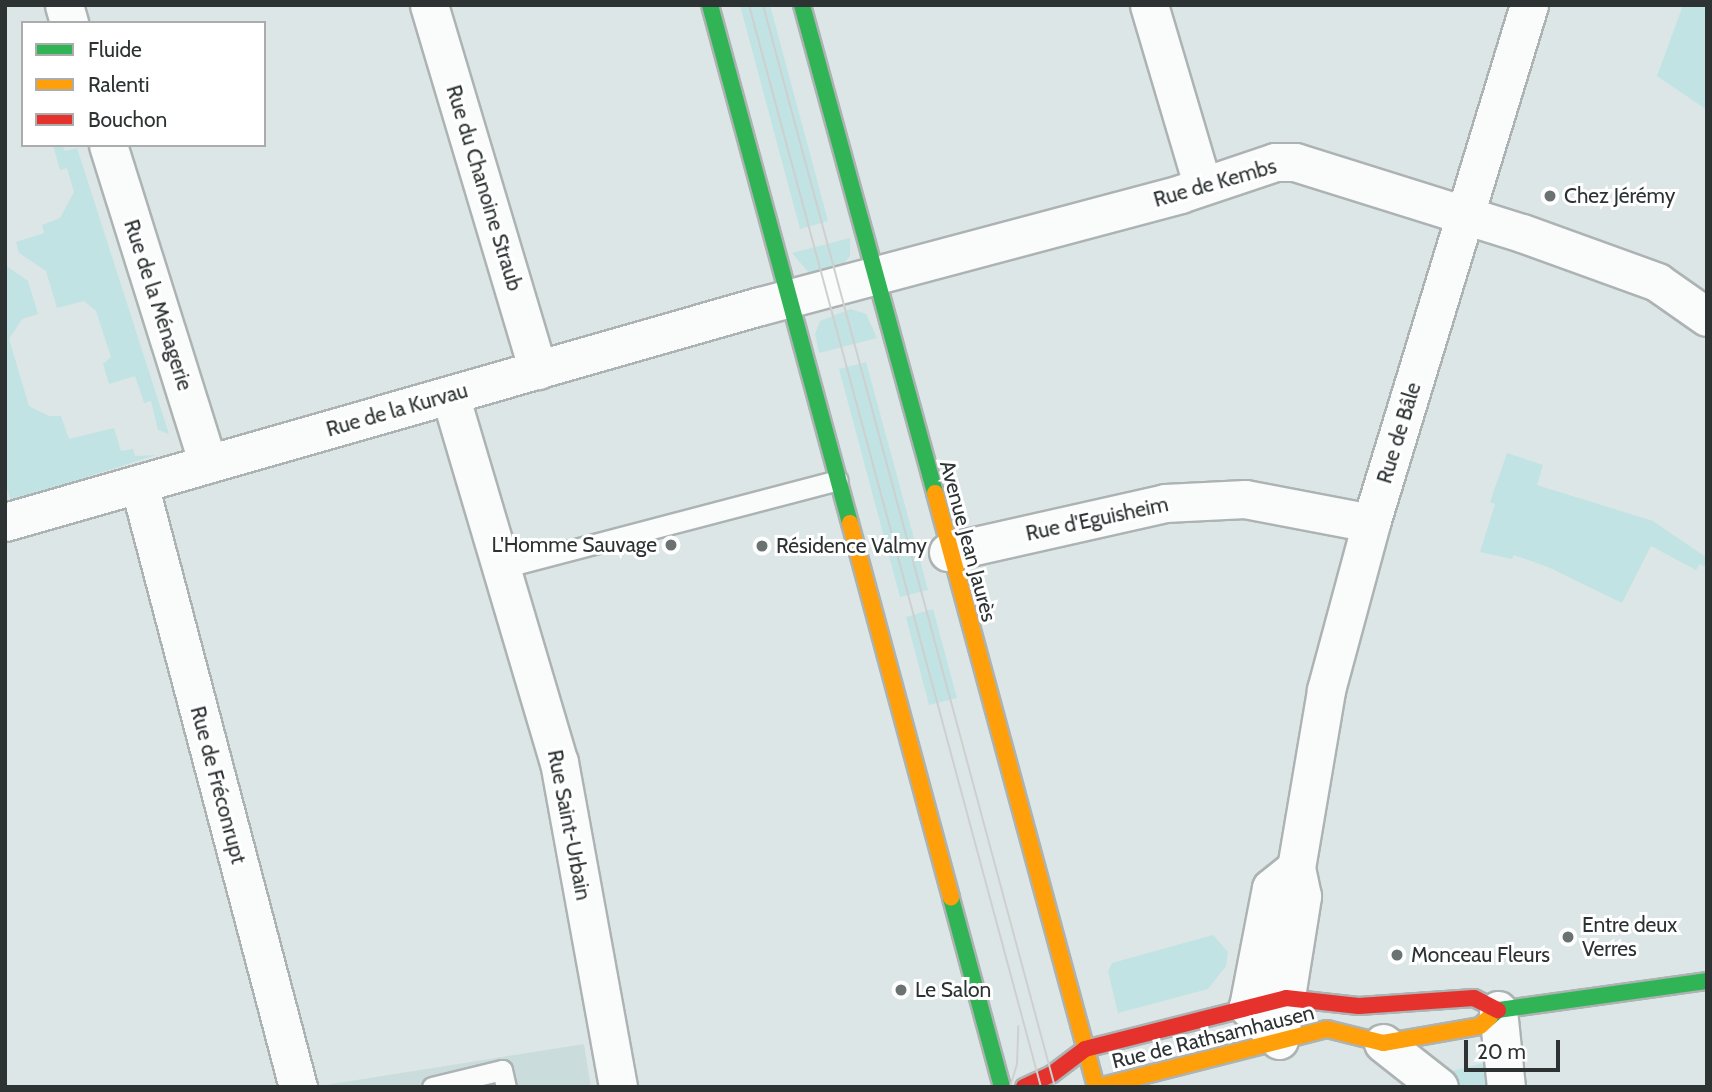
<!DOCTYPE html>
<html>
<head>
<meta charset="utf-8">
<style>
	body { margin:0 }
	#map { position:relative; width:1712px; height:1092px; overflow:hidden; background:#dde6e6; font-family:Cabin,sans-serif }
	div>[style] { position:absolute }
	.built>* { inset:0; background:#cadddc }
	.green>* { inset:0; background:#c1e3e3 }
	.roads { filter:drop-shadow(2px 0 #adb3b3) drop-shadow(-2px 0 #adb3b3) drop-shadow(0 2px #adb3b3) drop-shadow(0 -2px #adb3b3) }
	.lane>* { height:19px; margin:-9.5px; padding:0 9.5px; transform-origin:9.5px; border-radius:9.5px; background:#fafbfb }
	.street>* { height:37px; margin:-18.5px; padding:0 18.5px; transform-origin:18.5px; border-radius:18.5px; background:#fafbfb }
	.fast>* { height:16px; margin:-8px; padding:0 8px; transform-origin:8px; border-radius:8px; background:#30b455 }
	.slow>* { height:16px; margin:-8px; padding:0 8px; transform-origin:8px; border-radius:8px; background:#ff9f0a }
	.jam>* { height:16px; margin:-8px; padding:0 8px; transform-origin:8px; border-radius:8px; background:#e5322d }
	.tram>* { height:2px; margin:-1px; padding:0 1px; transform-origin:1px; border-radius:1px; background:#ced0d0 }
	.dots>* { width:19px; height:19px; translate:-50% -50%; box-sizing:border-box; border:4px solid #fff; border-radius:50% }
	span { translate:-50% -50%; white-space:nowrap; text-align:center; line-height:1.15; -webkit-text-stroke:6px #fff; paint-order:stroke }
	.street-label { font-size:21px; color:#2d3333 }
	.poi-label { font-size:21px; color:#2d3333 }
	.left { translate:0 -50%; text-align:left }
	.right { translate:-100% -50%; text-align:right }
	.frame { position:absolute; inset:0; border:7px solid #2d3333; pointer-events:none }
	.legend { position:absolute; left:21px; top:21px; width:245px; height:126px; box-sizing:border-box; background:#fff; border:2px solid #abadad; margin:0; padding:9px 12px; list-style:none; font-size:21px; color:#2d3333 }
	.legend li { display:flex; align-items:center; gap:14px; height:35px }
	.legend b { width:35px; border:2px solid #abadad }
	.scale { position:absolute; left:1464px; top:1040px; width:96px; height:32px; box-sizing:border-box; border:4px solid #2d3333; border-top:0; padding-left:9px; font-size:21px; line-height:24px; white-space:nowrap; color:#2d3333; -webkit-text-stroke:5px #fff; paint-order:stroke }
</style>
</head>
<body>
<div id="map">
	<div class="built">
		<i style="clip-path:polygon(584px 1044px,591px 1087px,319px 1086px)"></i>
	</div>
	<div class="green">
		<i style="clip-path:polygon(740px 5px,770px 5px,828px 221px,800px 229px)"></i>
		<i style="clip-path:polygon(1683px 5px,1707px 5px,1707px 110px,1657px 76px)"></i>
		<i style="clip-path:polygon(53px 145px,62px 145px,65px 151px,77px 148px,169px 434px,158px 430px,151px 401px,144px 403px,135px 376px,109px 384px,103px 364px,111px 357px,96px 311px,84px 301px,57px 308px,46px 271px,19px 253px,16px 242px,44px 233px,42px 225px,60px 218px,74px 192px,67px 168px,60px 170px)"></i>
		<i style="clip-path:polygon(850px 238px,850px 256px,839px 269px,810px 274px,792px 253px)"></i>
		<i style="clip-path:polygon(5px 265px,28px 281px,38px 314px,22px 319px,9px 339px,29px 406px,49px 416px,61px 416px,69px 439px,114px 428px,121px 451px,133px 449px,135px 456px,156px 455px,11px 501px,5px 482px)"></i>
		<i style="clip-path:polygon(851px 309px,866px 314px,877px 338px,819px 353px,815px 334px,820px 321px)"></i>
		<i style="clip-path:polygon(866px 362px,928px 590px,900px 597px,839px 369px)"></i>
		<i style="clip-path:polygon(1507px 453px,1543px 465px,1537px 485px,1653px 521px,1707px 558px,1707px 568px,1700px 564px,1696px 570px,1651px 546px,1622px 603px,1548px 567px,1514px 555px,1512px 559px,1480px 552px,1495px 504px,1490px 502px)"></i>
		<i style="clip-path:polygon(933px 609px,957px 698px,929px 705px,906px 617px)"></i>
		<i style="clip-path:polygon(1213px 935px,1228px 952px,1226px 966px,1208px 989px,1118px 1013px,1108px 971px,1112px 963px)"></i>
		<i style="clip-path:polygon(1484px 1063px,1487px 1087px,1455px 1087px,1439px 1074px)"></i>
	</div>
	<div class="roads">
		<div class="lane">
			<i style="left:499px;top:569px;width:350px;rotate:-14.7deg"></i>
			<i style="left:432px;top:1087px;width:72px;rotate:-13.7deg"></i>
			<i style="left:502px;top:1070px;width:17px;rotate:77deg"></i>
		</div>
		<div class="street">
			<i style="left:64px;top:5px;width:19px;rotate:74deg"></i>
			<i style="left:429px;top:5px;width:381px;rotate:73.4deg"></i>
			<i style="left:1149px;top:5px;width:187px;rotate:73.5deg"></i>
			<i style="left:108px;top:145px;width:334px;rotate:72.6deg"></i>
			<i style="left:450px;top:395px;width:383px;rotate:73.5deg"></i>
			<i style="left:559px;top:762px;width:330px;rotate:79.7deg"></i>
			<i style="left:139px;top:484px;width:624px;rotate:75.23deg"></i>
			<i style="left:5px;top:522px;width:785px;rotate:-15.97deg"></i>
			<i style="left:760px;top:306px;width:435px;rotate:-14.9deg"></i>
			<i style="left:1180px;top:194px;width:100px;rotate:-18.6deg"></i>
			<i style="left:1275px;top:162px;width:20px"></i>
			<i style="left:1295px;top:162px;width:238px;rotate:17.4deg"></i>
			<i style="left:1522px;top:233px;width:144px;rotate:19.9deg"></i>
			<i style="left:1657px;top:282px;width:61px;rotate:35deg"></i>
			<i style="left:948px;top:552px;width:222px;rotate:-12.7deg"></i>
			<i style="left:1165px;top:503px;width:80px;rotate:-2.9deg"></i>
			<i style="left:1245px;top:499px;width:128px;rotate:10.8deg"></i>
			<i style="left:1498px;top:1010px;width:77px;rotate:84.1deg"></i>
			<i style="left:1267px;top:1027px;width:28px;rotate:-134deg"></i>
			<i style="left:1248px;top:1007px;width:121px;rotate:-79.1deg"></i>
			<i style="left:1271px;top:888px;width:32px;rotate:-39deg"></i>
			<i style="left:1279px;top:1040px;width:146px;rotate:-80.9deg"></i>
			<i style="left:1302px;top:896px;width:29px;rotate:-102deg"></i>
			<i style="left:1296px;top:868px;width:181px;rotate:-80.4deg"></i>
			<i style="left:1326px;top:690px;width:173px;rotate:-74.9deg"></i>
			<i style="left:1371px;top:523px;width:542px;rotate:-73.04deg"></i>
			<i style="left:1383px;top:1043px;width:71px;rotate:38.2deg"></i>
		</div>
		<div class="fast">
			<i style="left:710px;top:5px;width:537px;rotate:74.88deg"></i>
			<i style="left:802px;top:5px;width:506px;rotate:74.75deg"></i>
			<i style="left:951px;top:898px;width:196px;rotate:74.9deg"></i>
			<i style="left:1490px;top:1017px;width:11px;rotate:-41deg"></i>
			<i style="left:1498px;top:1010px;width:211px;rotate:-7.9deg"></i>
		</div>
		<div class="slow">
			<i style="left:935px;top:493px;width:615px;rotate:74.83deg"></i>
			<i style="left:850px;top:523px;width:388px;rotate:74.9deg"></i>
			<i style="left:1098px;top:1087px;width:236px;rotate:-14.2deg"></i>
			<i style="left:1327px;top:1029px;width:58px;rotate:14deg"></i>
			<i style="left:1383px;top:1043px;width:98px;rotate:-9.9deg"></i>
			<i style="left:1480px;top:1026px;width:13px;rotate:-42deg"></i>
		</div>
		<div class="jam">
			<i style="left:1024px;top:1087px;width:31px;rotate:-25deg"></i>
			<i style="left:1052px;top:1074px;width:41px;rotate:-37.1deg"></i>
			<i style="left:1085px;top:1049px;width:207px;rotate:-14.2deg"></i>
			<i style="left:1286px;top:998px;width:73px;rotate:6.3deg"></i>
			<i style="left:1359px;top:1006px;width:115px;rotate:-4deg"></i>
			<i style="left:1474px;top:998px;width:27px;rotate:27deg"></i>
		</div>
	</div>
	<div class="tram">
		<i style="left:749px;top:5px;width:1121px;rotate:74.9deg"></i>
		<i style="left:763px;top:5px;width:1121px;rotate:74.9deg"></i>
		<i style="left:1010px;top:1087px;width:24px;rotate:-73deg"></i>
		<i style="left:1017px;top:1064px;width:38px;rotate:-88deg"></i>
	</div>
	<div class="dots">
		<i style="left:1550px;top:196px;background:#6b7272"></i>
		<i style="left:671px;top:545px;background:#6b7272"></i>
		<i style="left:762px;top:546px;background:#6b7272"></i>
		<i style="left:1568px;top:937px;background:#6b7272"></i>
		<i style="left:1397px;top:955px;background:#6b7272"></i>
		<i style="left:901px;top:990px;background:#6b7272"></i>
	</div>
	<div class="street-label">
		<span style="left:1215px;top:183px;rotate:-16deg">Rue de Kembs</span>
		<span style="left:484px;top:188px;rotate:73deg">Rue du Chanoine Straub</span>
		<span style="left:158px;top:305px;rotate:72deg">Rue de la Ménagerie</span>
		<span style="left:397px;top:410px;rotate:-16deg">Rue de la Kurvau</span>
		<span style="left:1399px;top:433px;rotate:-73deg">Rue de Bâle</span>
		<span style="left:1097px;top:519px;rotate:-12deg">Rue d'Eguisheim</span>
		<span style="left:968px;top:541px;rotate:75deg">Avenue Jean Jaurès</span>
		<span style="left:218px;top:785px;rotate:75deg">Rue de Fréconrupt</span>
		<span style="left:569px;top:825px;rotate:79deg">Rue Saint-Urbain</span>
		<span style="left:1213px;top:1037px;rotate:-14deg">Rue de Rathsamhausen</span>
	</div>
	<div class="poi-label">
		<span class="left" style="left:1564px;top:196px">Chez Jérémy</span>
		<span class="right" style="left:657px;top:545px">L'Homme Sauvage</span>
		<span class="left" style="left:776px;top:546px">Résidence Valmy</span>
		<span class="left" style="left:1582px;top:937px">Entre deux<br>Verres</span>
		<span class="left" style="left:1411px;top:955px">Monceau Fleurs</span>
		<span class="left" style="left:915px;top:990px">Le Salon</span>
	</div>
	<div class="frame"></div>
	<ul class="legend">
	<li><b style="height:9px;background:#30b455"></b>Fluide</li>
	<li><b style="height:9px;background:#ff9f0a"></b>Ralenti</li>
	<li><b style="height:9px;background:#e5322d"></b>Bouchon</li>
	</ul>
	<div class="scale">20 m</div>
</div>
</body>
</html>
